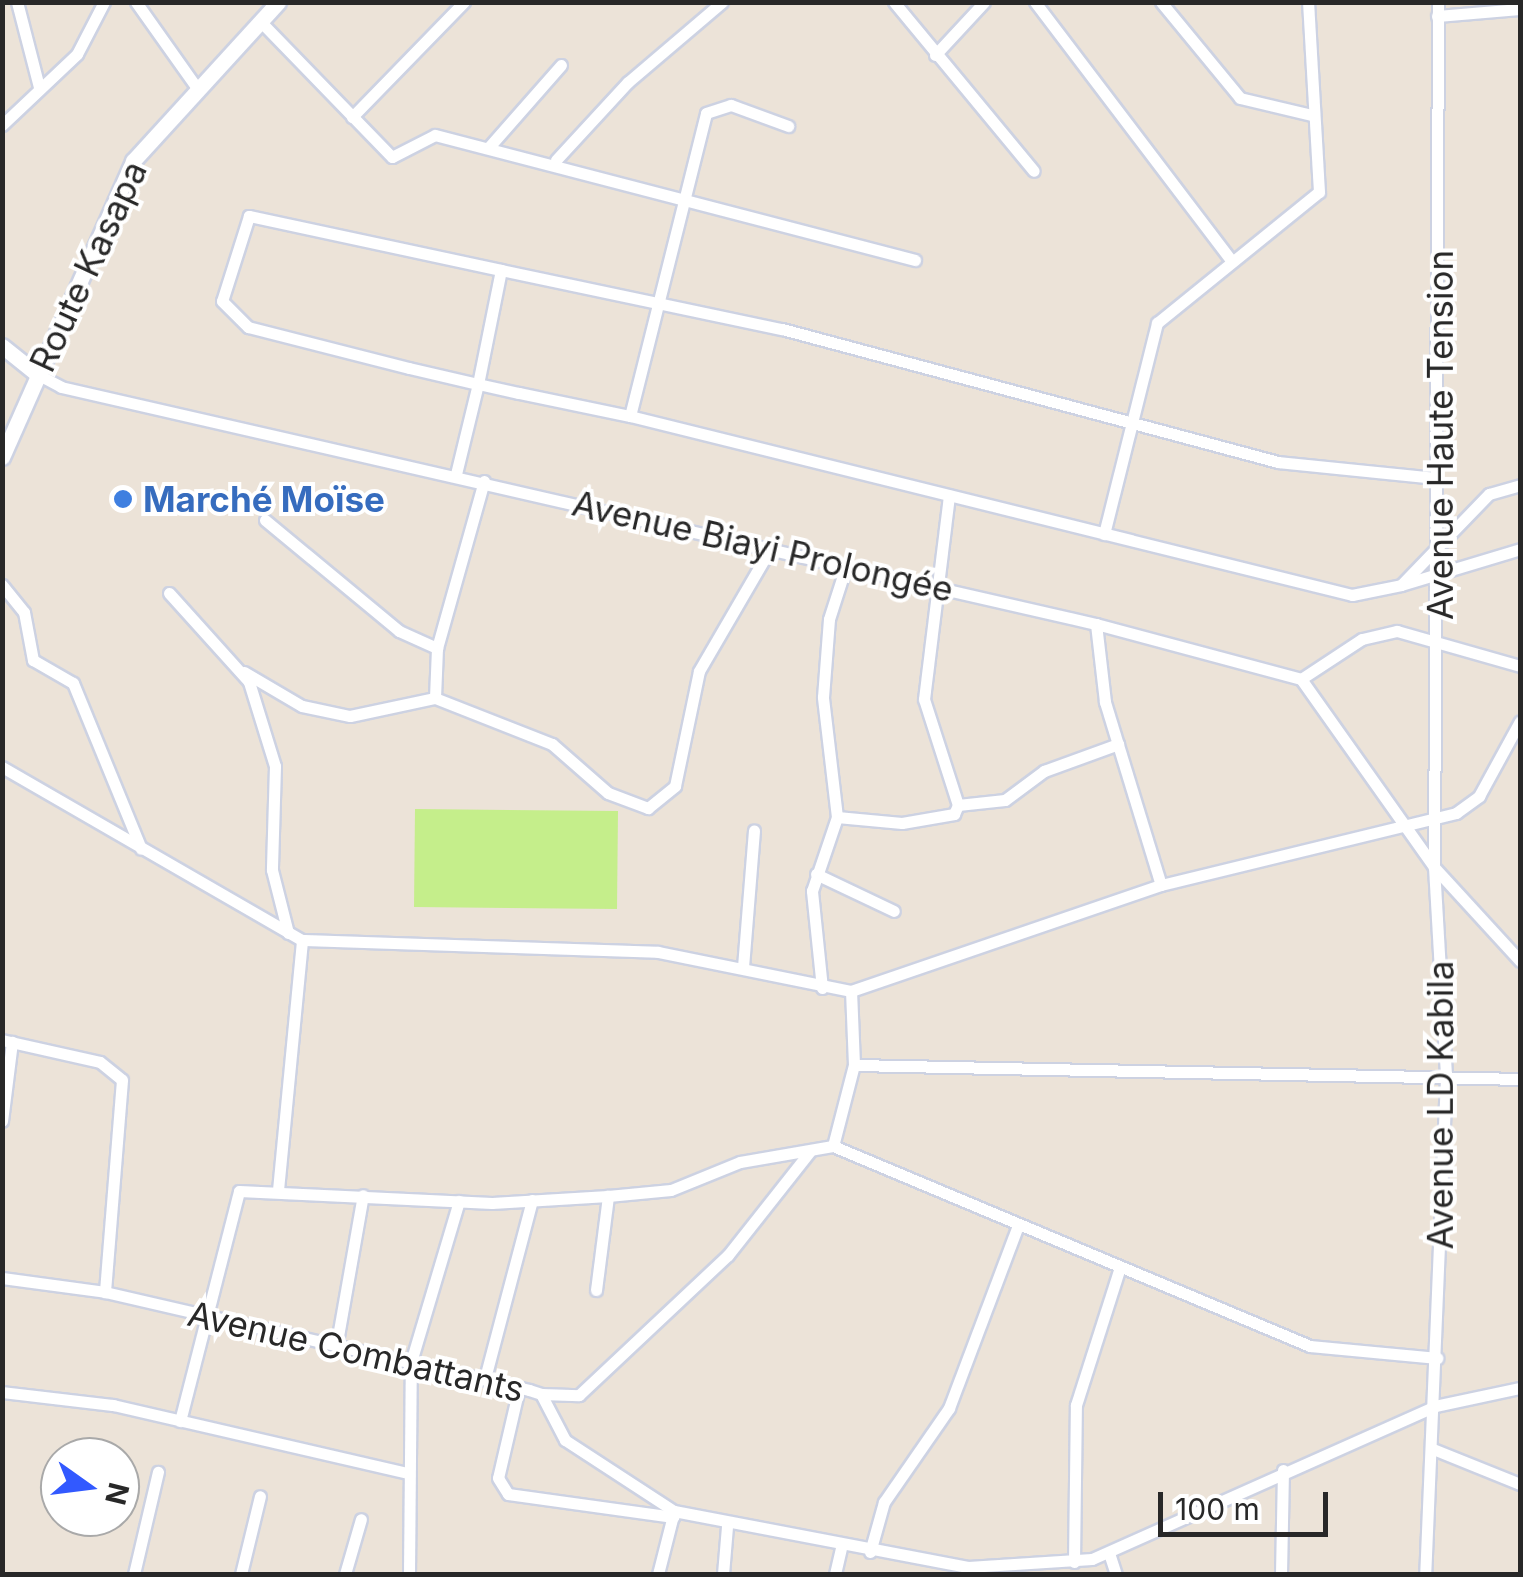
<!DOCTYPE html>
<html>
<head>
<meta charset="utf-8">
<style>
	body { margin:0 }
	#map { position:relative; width:1523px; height:1577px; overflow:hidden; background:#ece3d8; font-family:Inter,sans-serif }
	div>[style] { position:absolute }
	.pitch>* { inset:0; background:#c5ee8b }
	.roads { filter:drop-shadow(2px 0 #cdd2e2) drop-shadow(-2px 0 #cdd2e2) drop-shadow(0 2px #cdd2e2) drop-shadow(0 -2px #cdd2e2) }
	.street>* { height:11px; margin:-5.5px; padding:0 5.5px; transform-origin:5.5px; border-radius:5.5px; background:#fff }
	.secondary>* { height:15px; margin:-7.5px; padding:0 7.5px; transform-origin:7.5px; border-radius:7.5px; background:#fff }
	.dots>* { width:28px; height:28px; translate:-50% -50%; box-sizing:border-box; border:5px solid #fff; border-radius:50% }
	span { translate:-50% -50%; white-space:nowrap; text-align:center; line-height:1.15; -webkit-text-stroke:8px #fff; paint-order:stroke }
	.street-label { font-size:35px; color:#282828 }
	.shop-label { font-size:35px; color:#366cbe; font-weight:700 }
	.left { translate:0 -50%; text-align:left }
	.frame { position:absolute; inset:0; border:5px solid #282828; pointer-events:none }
	.north { position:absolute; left:40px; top:1437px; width:100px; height:100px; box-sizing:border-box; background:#fff; border:2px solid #a9a9a9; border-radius:50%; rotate:104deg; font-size:28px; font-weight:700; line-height:40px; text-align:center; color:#282828 }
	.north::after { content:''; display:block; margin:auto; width:35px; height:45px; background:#3259ff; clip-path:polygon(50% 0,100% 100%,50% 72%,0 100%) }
	.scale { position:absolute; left:1158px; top:1492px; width:170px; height:45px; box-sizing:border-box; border:5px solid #282828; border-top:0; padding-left:12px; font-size:30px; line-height:35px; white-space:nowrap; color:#282828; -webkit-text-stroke:8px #fff; paint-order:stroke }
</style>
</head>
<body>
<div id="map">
	<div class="pitch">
		<i style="clip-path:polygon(415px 809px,618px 811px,617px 909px,414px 907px)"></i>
	</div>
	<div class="roads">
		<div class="street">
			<i style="left:17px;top:2px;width:88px;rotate:75.5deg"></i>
			<i style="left:136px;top:2px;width:105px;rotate:54.7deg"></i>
			<i style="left:894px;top:2px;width:219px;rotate:50.4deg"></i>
			<i style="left:1035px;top:2px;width:326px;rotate:52.8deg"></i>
			<i style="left:1161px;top:2px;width:124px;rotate:50.5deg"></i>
			<i style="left:1240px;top:98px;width:74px;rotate:13.3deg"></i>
			<i style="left:1438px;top:2px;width:865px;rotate:90.26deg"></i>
			<i style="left:1434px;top:867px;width:127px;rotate:47.5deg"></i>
			<i style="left:1437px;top:16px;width:83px;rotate:-4.8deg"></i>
			<i style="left:261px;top:22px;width:188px;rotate:45.9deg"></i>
			<i style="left:392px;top:157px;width:48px;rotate:-27.1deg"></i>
			<i style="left:435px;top:135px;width:496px;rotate:14.6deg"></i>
			<i style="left:935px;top:55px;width:72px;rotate:-47.2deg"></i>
			<i style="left:352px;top:117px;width:161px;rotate:-45.8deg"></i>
			<i style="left:2px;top:125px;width:103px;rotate:-43.4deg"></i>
			<i style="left:77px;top:54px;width:59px;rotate:-62.6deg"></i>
			<i style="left:489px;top:147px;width:109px;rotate:-48.7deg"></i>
			<i style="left:556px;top:160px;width:106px;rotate:-47.3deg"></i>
			<i style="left:628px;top:82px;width:123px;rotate:-40.4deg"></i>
			<i style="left:501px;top:270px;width:287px;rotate:11.9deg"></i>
			<i style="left:782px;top:329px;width:514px;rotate:15.01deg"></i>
			<i style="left:1278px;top:462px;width:158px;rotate:5.8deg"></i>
			<i style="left:37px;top:374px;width:27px;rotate:28deg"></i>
			<i style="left:61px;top:387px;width:1062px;rotate:12.9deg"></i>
			<i style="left:1096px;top:624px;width:212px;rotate:15deg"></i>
			<i style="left:1301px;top:679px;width:230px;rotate:54.7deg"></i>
			<i style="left:1434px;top:867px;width:211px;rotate:86.7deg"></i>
			<i style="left:1446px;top:1078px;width:496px;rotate:92.4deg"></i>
			<i style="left:630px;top:416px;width:312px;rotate:-75.9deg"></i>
			<i style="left:706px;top:113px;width:26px;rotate:-18deg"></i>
			<i style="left:731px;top:105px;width:61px;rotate:20.2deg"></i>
			<i style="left:456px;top:474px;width:93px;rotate:-76.3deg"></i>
			<i style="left:478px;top:384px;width:116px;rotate:-78.6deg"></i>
			<i style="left:501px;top:270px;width:258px;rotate:-167.9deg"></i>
			<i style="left:249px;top:216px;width:89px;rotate:107.6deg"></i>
			<i style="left:222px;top:301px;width:37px;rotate:45deg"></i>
			<i style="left:248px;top:327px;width:166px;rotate:14.3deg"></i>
			<i style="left:409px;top:368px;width:71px;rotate:13.1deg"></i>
			<i style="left:478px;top:384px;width:42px;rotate:12.4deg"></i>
			<i style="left:519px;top:393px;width:113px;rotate:11.7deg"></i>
			<i style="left:630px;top:416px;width:744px;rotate:13.92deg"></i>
			<i style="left:1352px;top:595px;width:50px;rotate:-11.5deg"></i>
			<i style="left:1401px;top:585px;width:127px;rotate:-46deg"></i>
			<i style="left:1489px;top:494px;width:32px;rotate:-16deg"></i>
			<i style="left:484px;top:481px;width:173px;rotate:105.7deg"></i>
			<i style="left:437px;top:648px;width:50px;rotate:92.3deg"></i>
			<i style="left:435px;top:698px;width:126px;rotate:21.5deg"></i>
			<i style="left:552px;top:744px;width:74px;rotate:41.2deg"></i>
			<i style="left:608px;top:793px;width:43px;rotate:20.6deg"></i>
			<i style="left:648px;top:808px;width:35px;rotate:-39deg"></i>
			<i style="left:675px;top:786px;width:117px;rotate:-78.2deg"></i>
			<i style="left:699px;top:671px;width:141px;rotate:-59.8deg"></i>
			<i style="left:265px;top:520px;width:174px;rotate:39.6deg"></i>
			<i style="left:399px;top:631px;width:42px;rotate:24.1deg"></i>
			<i style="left:1104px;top:534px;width:218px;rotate:-75.9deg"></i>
			<i style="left:1157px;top:323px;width:208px;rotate:-39deg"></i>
			<i style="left:1319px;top:192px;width:190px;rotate:-93.3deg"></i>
			<i style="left:2px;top:585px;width:35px;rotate:51deg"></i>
			<i style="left:24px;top:612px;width:49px;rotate:79.4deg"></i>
			<i style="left:33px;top:660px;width:46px;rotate:29.9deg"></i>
			<i style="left:73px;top:683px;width:179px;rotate:67.7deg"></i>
			<i style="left:1401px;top:585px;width:124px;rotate:-16.8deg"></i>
			<i style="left:169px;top:593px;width:120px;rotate:48deg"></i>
			<i style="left:249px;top:682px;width:88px;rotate:72.8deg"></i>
			<i style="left:275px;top:766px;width:104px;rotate:91.7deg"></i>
			<i style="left:272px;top:870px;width:65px;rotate:75.7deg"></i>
			<i style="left:1096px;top:624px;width:79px;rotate:83.4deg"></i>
			<i style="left:1105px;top:702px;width:191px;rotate:73deg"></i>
			<i style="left:244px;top:672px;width:67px;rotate:30.4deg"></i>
			<i style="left:302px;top:706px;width:49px;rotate:11.8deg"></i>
			<i style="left:350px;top:716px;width:87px;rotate:-12deg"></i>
			<i style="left:1301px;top:679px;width:73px;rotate:-33.3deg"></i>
			<i style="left:1362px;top:639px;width:36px;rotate:-13deg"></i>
			<i style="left:1397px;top:631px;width:128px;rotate:15.9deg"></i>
			<i style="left:2px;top:767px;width:346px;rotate:30deg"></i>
			<i style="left:302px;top:940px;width:356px;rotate:1.9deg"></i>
			<i style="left:658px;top:952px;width:197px;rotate:11.4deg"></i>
			<i style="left:851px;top:991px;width:328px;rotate:-18.9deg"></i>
			<i style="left:1161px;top:885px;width:304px;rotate:-13.7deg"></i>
			<i style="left:1456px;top:813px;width:29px;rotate:-36deg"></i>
			<i style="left:1479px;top:796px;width:85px;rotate:-61.3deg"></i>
			<i style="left:958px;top:805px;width:47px;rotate:-6.1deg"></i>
			<i style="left:1005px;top:800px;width:49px;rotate:-36.6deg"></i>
			<i style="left:1044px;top:771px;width:79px;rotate:-20deg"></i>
			<i style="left:837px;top:817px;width:65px;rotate:5.3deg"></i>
			<i style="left:902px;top:823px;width:53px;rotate:-9.8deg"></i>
			<i style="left:954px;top:814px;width:10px;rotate:-66deg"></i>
			<i style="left:958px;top:805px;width:111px;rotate:-107.8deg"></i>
			<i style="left:924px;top:699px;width:205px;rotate:-83deg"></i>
			<i style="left:816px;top:874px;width:86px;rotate:25.4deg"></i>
			<i style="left:743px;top:967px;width:137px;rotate:-85.4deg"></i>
			<i style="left:822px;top:988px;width:98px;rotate:-95.9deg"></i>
			<i style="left:812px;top:891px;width:78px;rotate:-71.3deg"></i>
			<i style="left:837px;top:817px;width:121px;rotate:-96.7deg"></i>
			<i style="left:823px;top:697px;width:78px;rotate:-85.6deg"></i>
			<i style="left:829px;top:619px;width:56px;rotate:-72.2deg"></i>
			<i style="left:2px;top:1040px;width:100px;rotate:12.7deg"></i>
			<i style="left:100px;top:1062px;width:28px;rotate:39deg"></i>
			<i style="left:122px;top:1080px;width:213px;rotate:94.6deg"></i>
			<i style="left:854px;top:1065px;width:666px;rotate:1.2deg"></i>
			<i style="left:2px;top:1121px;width:80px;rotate:-82.8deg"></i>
			<i style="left:833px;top:1146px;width:84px;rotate:-75.5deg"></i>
			<i style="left:854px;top:1065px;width:74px;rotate:-92.3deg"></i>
			<i style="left:278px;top:1190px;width:251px;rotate:-84.5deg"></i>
			<i style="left:2px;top:1278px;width:104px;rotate:7.7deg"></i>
			<i style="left:105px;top:1292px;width:435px;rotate:13deg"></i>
			<i style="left:529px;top:1390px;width:13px;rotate:18deg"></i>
			<i style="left:541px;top:1394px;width:52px;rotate:62.4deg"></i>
			<i style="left:565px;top:1440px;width:130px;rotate:33.1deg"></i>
			<i style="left:674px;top:1511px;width:299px;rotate:10.8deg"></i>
			<i style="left:968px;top:1567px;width:124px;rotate:-3.7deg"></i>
			<i style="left:1092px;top:1559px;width:376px;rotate:-24deg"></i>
			<i style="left:1435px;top:1406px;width:87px;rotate:-12deg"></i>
			<i style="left:596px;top:1290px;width:95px;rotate:-82.7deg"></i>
			<i style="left:337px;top:1342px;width:149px;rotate:-80deg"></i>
			<i style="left:485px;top:1378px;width:184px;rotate:-75.2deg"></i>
			<i style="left:519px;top:1388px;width:92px;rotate:103.1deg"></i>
			<i style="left:498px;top:1478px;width:19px;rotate:58deg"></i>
			<i style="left:508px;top:1494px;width:167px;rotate:7.9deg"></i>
			<i style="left:2px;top:1392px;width:112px;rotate:6.7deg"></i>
			<i style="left:113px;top:1405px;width:299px;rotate:13deg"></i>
			<i style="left:541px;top:1394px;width:38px;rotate:2deg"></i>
			<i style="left:579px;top:1395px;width:204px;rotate:-43.2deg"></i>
			<i style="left:728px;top:1255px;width:132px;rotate:-51.7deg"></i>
			<i style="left:180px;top:1421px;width:237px;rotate:-75.6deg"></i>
			<i style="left:239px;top:1191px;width:253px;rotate:2.7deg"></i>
			<i style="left:492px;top:1203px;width:116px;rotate:-3.5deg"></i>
			<i style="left:608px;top:1196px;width:63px;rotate:-5.4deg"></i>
			<i style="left:671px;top:1190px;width:74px;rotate:-22.1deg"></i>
			<i style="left:740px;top:1162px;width:94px;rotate:-9.8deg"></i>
			<i style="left:833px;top:1146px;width:517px;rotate:22.75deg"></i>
			<i style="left:1310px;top:1346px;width:128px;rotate:5.4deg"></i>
			<i style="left:1433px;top:1449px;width:94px;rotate:21.9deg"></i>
			<i style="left:870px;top:1552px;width:52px;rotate:-74.4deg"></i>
			<i style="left:884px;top:1502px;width:114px;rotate:-55.3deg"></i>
			<i style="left:949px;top:1408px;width:196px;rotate:-69.3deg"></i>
			<i style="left:1109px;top:1553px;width:22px;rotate:72deg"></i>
			<i style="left:1074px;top:1562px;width:157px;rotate:-89.3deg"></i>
			<i style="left:1076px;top:1405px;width:145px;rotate:-72.3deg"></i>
			<i style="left:134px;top:1574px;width:105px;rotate:-76.8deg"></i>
			<i style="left:241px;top:1574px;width:80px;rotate:-76.3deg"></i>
			<i style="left:345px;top:1574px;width:57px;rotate:-73.8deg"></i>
			<i style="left:409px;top:1574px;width:212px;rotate:-89.5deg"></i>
			<i style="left:411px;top:1362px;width:168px;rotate:-73.4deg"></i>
			<i style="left:658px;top:1574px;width:65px;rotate:-75.7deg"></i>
			<i style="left:723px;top:1574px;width:48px;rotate:-85.2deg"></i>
			<i style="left:835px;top:1574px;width:27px;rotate:-77deg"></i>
			<i style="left:1281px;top:1574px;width:104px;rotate:-88.9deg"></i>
		</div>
		<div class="secondary">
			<i style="left:2px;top:346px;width:45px;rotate:38.7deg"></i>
			<i style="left:2px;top:457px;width:324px;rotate:-66.1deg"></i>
			<i style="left:133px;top:161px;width:215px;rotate:-47.6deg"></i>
		</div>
	</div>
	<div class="dots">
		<i style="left:123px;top:499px;background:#3f7fe0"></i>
	</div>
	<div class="street-label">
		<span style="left:88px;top:266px;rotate:-65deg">Route Kasapa</span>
		<span style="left:1440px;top:435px;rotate:-90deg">Avenue Haute Tension</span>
		<span style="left:763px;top:546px;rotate:13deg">Avenue Biayi Prolongée</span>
		<span style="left:1440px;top:1105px;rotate:-90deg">Avenue LD Kabila</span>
		<span style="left:356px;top:1351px;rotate:13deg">Avenue Combattants</span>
	</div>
	<div class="shop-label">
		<span class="left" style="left:143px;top:499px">Marché Moïse</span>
	</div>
	<div class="frame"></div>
	<div class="north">N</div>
	<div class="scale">100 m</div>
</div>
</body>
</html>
